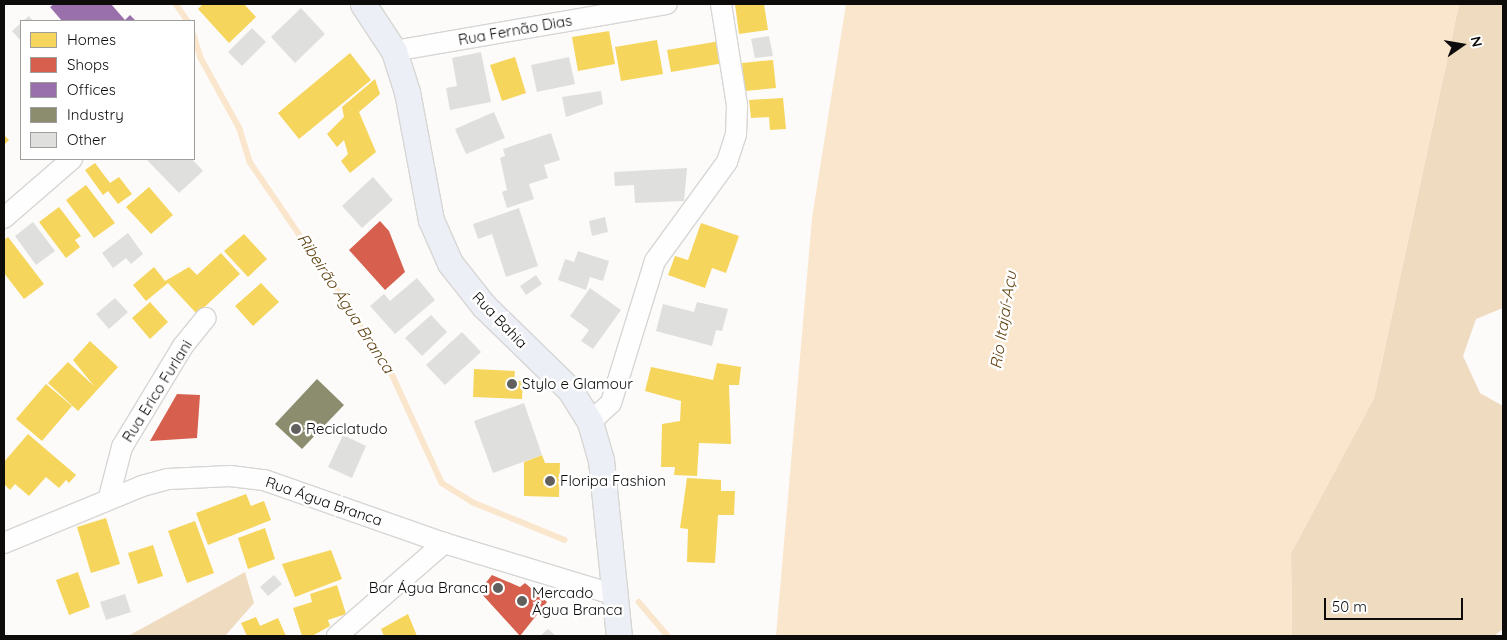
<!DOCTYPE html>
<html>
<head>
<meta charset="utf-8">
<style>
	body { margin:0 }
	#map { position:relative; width:1507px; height:640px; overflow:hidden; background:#fcfbf9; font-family:Quicksand,sans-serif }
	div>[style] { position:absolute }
	.green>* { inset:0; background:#efdbc0 }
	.water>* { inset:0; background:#fae6cc }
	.homes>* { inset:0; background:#f6d55c }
	.shops>* { inset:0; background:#d6604d }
	.offices>* { inset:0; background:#9970ab }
	.industry>* { inset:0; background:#8c8c6e }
	.stream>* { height:5.5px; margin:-2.75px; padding:0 2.75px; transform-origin:2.75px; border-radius:2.75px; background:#fae6cc }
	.building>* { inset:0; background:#dfdfde }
	.roads { filter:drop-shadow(1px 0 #d7d6d5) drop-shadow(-1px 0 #d7d6d5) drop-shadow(0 1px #d7d6d5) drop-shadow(0 -1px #d7d6d5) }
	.minor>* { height:20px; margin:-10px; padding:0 10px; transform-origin:10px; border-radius:10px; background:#fffefe }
	.major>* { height:25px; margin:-12.5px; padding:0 12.5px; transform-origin:12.5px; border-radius:12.5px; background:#edeff6 }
	.dots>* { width:14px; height:14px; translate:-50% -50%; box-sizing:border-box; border:2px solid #fff; border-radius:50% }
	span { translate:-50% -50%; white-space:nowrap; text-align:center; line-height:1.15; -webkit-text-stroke:5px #fff; paint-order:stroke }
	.street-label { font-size:15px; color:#0d0c0b }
	.poi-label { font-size:15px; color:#0d0c0b }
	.left { translate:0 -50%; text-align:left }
	.right { translate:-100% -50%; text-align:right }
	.water-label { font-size:16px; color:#5f410f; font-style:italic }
	.frame { position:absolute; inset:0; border:5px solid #0d0c0b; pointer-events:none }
	.legend { position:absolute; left:20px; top:20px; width:175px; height:140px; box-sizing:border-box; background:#fff; border:1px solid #9e9e9d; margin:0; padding:6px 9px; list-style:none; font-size:15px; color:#0d0c0b }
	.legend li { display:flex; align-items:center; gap:10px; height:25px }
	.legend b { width:25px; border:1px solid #9e9e9d }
	.north { position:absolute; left:1437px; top:20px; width:50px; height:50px; -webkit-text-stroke:4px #fff; paint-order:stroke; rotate:77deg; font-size:14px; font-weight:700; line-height:20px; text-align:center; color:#0d0c0b }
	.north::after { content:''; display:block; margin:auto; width:18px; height:22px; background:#0d0c0b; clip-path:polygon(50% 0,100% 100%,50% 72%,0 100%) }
	.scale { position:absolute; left:1324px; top:598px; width:139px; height:22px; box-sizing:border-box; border:2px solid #0d0c0b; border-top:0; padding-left:6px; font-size:15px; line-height:18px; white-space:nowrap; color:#0d0c0b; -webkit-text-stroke:4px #fff; paint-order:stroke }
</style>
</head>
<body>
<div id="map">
	<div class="green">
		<i style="clip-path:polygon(1459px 4px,1503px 4px,1503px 308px,1476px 319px,1463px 356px,1480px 393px,1503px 406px,1503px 629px,1494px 636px,1292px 636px,1291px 553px,1374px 398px)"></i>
		<i style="clip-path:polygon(245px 572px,254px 603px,225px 636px,128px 636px)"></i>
	</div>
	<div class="water">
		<i style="clip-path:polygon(846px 4px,1459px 4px,1374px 398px,1291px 553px,1292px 636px,776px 636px,812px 218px)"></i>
	</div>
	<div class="homes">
		<i style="clip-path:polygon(203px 4px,244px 4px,256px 17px,229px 43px,198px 9px)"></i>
		<i style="clip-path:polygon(735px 4px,764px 4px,768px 30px,739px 34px)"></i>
		<i style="clip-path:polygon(609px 31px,615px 64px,578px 71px,572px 37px)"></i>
		<i style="clip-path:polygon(657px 40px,663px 74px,621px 81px,615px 47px)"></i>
		<i style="clip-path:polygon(720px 41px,724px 63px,671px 72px,667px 50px)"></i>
		<i style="clip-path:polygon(350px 53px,371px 80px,299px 139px,278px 113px)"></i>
		<i style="clip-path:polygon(515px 57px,526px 93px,502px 101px,490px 65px)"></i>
		<i style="clip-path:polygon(773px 60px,776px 88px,745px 91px,742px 63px)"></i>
		<i style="clip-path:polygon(375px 79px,380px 94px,359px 112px,376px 152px,350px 173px,341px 161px,348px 154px,344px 140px,337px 147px,327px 134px,344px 117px,342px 107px)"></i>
		<i style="clip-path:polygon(783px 98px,786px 129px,770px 130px,769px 117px,751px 118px,749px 100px)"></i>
		<i style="clip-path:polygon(4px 135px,9px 140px,4px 145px)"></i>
		<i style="clip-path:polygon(95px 163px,110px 183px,119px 177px,132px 194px,118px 204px,108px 191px,103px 195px,85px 170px)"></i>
		<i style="clip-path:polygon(86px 185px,115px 223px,94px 238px,66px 200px)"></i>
		<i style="clip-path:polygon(149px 187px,173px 215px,151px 234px,126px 207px)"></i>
		<i style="clip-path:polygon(59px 207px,81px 236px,75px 240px,80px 247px,66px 258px,39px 222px)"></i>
		<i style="clip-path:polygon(701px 223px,739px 236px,726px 273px,712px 268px,705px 288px,668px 275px,675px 256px,688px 260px)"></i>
		<i style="clip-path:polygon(244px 234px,267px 259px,248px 277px,224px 251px)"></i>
		<i style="clip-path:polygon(8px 237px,44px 284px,24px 299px,4px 273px,4px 240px)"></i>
		<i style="clip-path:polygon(221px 253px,240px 274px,197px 314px,168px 283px,146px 301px,133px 285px,154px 267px,165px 281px,189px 267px,197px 275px)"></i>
		<i style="clip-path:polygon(261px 283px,279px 302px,253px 326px,235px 306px)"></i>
		<i style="clip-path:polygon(150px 302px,168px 322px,150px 339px,132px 318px)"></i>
		<i style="clip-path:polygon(90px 341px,118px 367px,78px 411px,48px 383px,68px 362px,94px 386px,73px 360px)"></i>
		<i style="clip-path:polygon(717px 363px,741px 367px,739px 385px,729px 385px,731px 444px,699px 443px,697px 476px,674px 475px,675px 467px,661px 467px,662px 424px,680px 421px,681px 401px,645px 391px,651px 367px,713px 380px)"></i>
		<i style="clip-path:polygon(474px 369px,515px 371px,514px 381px,523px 381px,522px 399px,473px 397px)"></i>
		<i style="clip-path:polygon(46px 384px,72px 406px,42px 441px,16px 419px)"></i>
		<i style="clip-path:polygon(28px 434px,76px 475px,69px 483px,66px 480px,59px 488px,46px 477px,29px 496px,15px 484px,10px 490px,4px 484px,4px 462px)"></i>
		<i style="clip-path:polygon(542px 455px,545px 463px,560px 463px,559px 497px,524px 496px,524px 462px)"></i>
		<i style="clip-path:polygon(687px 478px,721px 480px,721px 491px,735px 491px,734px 515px,718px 515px,715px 563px,687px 562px,688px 529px,680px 528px)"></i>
		<i style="clip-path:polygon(246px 494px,251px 506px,264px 501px,271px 520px,208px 545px,196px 513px)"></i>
		<i style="clip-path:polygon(106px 518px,120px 564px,91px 573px,77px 527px)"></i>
		<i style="clip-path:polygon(195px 521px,214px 573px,187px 583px,168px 531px)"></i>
		<i style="clip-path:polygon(265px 528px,275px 559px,248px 569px,238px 538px)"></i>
		<i style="clip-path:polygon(153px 545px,163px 576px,138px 584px,128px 553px)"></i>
		<i style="clip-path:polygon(331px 550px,342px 579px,295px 597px,282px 564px)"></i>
		<i style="clip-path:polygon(78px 572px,90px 607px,69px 615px,56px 580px)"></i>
		<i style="clip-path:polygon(337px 585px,346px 614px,328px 620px,330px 626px,312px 636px,302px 636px,293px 608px,312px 602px,310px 594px)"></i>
		<i style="clip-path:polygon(408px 614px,417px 636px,384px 636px,381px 629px)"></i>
		<i style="clip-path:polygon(256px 617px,260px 626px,278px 618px,286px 636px,247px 636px,241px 623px)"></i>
	</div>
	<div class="shops">
		<i style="clip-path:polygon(380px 221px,389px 231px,405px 272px,385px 290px,349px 250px)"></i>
		<i style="clip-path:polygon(177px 394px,200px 395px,197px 438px,150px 441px)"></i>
		<i style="clip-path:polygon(492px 575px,520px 587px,525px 583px,547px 602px,520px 636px,479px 591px)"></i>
	</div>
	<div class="offices">
		<i style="clip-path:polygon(54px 4px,111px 4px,125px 20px,130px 15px,136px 21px,62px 21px,50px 7px)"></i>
	</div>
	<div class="industry">
		<i style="clip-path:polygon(317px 379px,344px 405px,302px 449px,275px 424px)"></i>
	</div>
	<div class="stream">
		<i style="left:176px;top:4px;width:21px;rotate:55deg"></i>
		<i style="left:194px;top:35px;width:24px;rotate:73deg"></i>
		<i style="left:201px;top:58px;width:81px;rotate:61.2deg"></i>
		<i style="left:240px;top:129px;width:34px;rotate:73deg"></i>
		<i style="left:250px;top:162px;width:241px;rotate:55.7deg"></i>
		<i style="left:386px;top:361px;width:134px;rotate:65.3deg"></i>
		<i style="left:442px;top:483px;width:36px;rotate:32deg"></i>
		<i style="left:472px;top:502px;width:100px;rotate:22.2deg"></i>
		<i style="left:639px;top:602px;width:45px;rotate:49.5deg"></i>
	</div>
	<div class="building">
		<i style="clip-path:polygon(301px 8px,325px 34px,295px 63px,271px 37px)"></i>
		<i style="clip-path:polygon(29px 16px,33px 21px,23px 21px)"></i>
		<i style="clip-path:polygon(21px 23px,21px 41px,12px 31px)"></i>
		<i style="clip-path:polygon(252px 28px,266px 42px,242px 66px,228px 52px)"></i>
		<i style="clip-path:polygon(769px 36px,773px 56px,755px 58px,751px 39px)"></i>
		<i style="clip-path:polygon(481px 52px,491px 102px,450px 110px,446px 88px,457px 86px,452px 58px)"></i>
		<i style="clip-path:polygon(569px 57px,575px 84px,537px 92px,531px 65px)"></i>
		<i style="clip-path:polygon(601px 91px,603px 104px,566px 117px,562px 97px)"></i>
		<i style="clip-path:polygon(494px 112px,505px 138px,466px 154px,455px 129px)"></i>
		<i style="clip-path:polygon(551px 133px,560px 160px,544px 165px,548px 178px,529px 184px,534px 199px,507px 208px,502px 192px,507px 190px,500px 158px,505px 156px,503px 149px)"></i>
		<i style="clip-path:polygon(146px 159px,192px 159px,203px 171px,179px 193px)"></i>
		<i style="clip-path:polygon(687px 168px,684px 201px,635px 203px,634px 185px,615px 186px,614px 172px)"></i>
		<i style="clip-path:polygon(373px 177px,393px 200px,362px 228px,342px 206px)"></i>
		<i style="clip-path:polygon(519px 208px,538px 266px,506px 277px,492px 234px,478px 239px,473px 224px)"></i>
		<i style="clip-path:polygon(605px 217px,608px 232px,592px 236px,589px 221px)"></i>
		<i style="clip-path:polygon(33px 222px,55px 251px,36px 265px,15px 236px)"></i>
		<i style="clip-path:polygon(128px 233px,143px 254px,131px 264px,126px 258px,113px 268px,102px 253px)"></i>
		<i style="clip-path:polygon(578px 251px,609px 261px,603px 281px,590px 277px,586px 290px,558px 280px,565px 259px,574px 262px)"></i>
		<i style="clip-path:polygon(536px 275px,542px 284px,526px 295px,520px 286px)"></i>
		<i style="clip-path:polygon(417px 278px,435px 300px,395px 334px,370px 306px,384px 294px,390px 301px)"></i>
		<i style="clip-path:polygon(590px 288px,621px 310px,593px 349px,581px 341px,589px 330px,570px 316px)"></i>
		<i style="clip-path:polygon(115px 298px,128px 312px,109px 329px,96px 314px)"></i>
		<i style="clip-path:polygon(697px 302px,728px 309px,722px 331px,716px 330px,712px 346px,656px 331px,663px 304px,694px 312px)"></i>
		<i style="clip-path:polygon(431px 315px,447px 332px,422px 356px,405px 338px)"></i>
		<i style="clip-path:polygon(462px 332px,481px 352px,445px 385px,426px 365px)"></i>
		<i style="clip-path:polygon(524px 403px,542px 455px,493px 473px,474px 421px)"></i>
		<i style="clip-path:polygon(343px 435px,366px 446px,352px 478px,328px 467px)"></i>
		<i style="clip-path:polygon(274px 575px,282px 584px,268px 596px,260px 587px)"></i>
		<i style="clip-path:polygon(125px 594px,131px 612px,106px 620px,100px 602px)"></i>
		<i style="clip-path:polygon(548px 629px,556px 636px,540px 636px)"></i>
	</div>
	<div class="roads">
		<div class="minor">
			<i style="left:394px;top:51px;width:277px;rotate:-9.8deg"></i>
			<i style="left:4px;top:218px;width:90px;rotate:-40.9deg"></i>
			<i style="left:590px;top:422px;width:28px;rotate:-42deg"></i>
			<i style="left:611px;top:403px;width:149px;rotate:-72.8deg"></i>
			<i style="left:655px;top:261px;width:122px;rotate:-54deg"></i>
			<i style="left:727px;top:162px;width:28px;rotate:-72deg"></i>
			<i style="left:736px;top:135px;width:30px;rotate:-88deg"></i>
			<i style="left:737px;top:105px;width:102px;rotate:-99deg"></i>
			<i style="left:109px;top:497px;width:52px;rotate:-75.4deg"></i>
			<i style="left:122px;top:447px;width:118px;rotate:-58.9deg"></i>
			<i style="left:183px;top:346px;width:36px;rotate:-51deg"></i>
			<i style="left:4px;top:543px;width:149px;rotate:-22.4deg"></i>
			<i style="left:142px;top:486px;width:27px;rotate:-15deg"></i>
			<i style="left:168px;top:479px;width:62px;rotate:-2.8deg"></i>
			<i style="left:230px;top:476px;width:34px;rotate:7deg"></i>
			<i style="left:264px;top:480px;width:191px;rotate:19.3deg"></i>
			<i style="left:444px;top:543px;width:179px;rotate:16.9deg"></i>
			<i style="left:337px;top:636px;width:142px;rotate:-41deg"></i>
		</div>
		<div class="major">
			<i style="left:363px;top:4px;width:56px;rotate:56.6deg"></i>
			<i style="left:394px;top:51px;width:43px;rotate:72.4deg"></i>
			<i style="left:407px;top:92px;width:130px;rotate:79.4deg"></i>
			<i style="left:431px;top:220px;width:47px;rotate:66.2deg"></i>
			<i style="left:450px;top:263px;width:55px;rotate:51.7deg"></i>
			<i style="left:484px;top:306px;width:120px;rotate:44.3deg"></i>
			<i style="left:570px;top:390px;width:38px;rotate:58deg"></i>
			<i style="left:590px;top:422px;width:40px;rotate:74deg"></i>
			<i style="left:601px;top:460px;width:177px;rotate:84.2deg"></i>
		</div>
	</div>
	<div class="dots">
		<i style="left:512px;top:384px;background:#61605e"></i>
		<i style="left:296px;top:429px;background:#61605e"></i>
		<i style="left:550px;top:481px;background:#61605e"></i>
		<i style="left:498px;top:588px;background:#61605e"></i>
		<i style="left:522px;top:601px;background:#61605e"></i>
	</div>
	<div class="street-label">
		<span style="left:515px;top:30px;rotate:-10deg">Rua Fernão Dias</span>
		<span style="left:500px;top:320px;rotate:46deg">Rua Bahia</span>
		<span style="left:157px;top:391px;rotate:-58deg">Rua Erico Furlani</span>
		<span style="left:324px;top:501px;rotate:19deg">Rua Água Branca</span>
	</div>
	<div class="poi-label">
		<span class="left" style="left:522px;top:384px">Stylo e Glamour</span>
		<span class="left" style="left:306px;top:429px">Reciclatudo</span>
		<span class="left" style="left:560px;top:481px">Floripa Fashion</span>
		<span class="right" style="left:488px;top:588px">Bar Água Branca</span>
		<span class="left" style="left:532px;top:601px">Mercado<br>Água Branca</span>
	</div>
	<div class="water-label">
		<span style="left:346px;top:303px;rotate:57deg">Ribeirão Água Branca</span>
		<span style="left:1003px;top:320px;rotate:-81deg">Rio Itajaí-Açu</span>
	</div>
	<div class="frame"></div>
	<ul class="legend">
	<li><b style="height:14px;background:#f6d55c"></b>Homes</li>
	<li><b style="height:14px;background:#d6604d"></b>Shops</li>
	<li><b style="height:14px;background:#9970ab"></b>Offices</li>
	<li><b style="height:14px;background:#8c8c6e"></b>Industry</li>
	<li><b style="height:14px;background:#dfdfde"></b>Other</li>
	</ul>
	<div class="north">N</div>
	<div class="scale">50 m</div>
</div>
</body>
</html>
